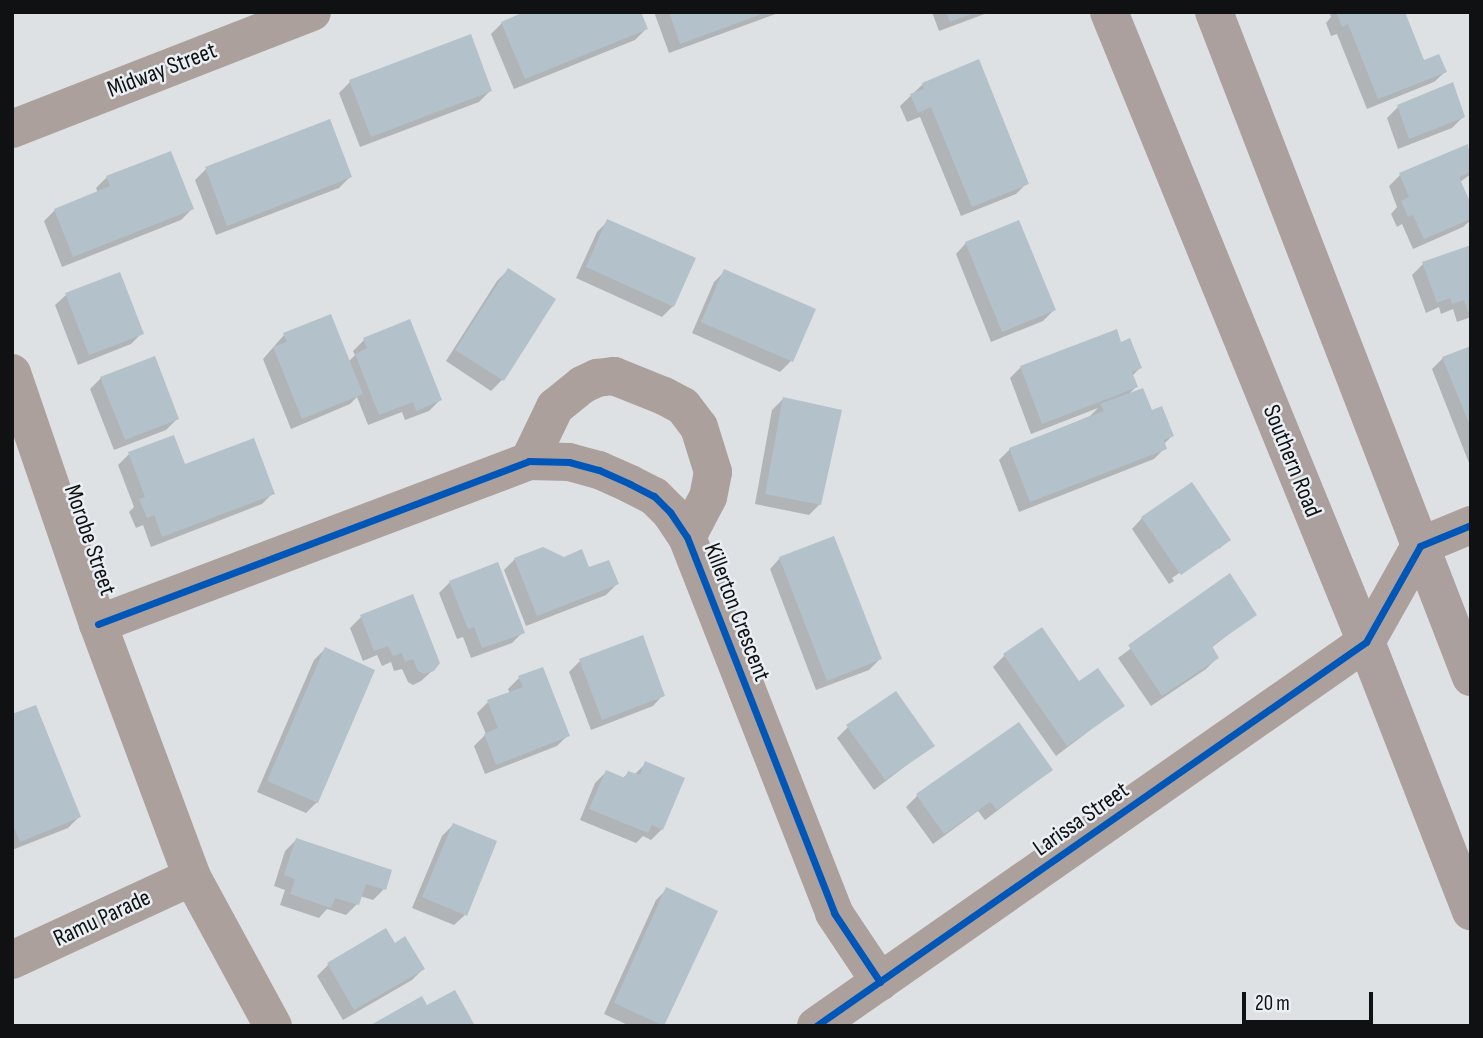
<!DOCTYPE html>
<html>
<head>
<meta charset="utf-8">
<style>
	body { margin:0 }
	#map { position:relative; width:1483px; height:1038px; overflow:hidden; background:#dee1e4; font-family:"Sofia Sans Condensed",sans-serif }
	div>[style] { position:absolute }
	.shadow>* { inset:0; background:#0003 }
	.building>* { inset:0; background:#b3c1cb }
	.minor>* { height:38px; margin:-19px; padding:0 19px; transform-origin:19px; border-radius:19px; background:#aca09d }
	.major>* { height:38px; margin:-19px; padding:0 19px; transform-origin:19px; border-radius:19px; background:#aba09e }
	.cycleway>* { height:7px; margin:-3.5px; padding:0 3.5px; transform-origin:3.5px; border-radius:3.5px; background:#0057b8 }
	span { translate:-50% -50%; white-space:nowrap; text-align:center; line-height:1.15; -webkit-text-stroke:5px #e9eff3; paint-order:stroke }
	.street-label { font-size:24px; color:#0f1112 }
	.frame { position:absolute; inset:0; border:14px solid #0f1112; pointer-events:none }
	.scale { position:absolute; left:1242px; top:992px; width:131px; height:32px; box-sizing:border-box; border:4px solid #0f1112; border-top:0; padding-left:9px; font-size:21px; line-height:24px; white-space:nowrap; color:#0f1112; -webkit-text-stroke:5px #e9eff3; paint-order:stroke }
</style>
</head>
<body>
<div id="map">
	<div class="shadow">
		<i style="clip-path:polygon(654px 12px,781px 12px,669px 53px)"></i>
		<i style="clip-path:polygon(932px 12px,990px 12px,939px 31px)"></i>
		<i style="clip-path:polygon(1329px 12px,1403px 12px,1423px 62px,1445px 72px,1434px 82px,1367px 109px,1337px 34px,1331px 36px,1326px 23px,1331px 17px)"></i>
		<i style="clip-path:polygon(502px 23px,646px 29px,635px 40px,514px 89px,491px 34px)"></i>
		<i style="clip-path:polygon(350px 82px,490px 91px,479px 102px,360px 147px,339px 93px)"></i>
		<i style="clip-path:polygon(923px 84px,1027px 183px,1016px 194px,961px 216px,920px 117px,907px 122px,900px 106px)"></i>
		<i style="clip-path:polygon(1452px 84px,1463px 117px,1452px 128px,1398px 149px,1387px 118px,1398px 107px)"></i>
		<i style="clip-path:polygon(1467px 146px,1471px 155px,1471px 174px,1460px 182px,1471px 209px,1471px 220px,1463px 227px,1413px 249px,1402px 224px,1397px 227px,1391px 214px,1397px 207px,1389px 186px,1400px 175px)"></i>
		<i style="clip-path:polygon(206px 169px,350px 177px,339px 188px,216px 235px,195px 180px)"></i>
		<i style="clip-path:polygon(107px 177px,192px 209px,181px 220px,62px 267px,44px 221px,55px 210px,98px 193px,96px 188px)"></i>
		<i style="clip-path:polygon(608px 221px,673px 306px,662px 317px,576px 278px,597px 232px)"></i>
		<i style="clip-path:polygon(966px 243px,1054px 310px,1043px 321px,991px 342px,956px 254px)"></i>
		<i style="clip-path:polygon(1471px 247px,1471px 317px,1457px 322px,1453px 309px,1441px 314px,1439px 307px,1426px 313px,1412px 275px,1423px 264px)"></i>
		<i style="clip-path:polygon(508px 270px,553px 299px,502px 380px,491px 391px,446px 361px,497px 281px)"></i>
		<i style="clip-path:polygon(725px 271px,791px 361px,780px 372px,692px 333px,714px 282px)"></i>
		<i style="clip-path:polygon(66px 295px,142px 333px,131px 344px,78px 365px,55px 305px)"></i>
		<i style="clip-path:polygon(330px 316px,348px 362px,355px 355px,353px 351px,364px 340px,440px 400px,429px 411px,405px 420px,402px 412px,368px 425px,357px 397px,350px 404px,291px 429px,263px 359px,284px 335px)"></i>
		<i style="clip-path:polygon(1120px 344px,1140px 368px,1132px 376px,1136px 387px,1128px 395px,1151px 412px,1172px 436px,1164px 444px,1165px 448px,1154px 459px,1019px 512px,999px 460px,1010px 449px,1090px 416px,1098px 408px,1031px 434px,1010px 378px,1021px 367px)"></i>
		<i style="clip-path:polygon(1471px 348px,1471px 462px,1469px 463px,1432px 369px,1443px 358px)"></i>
		<i style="clip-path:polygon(101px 378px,177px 419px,166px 430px,114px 450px,90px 389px)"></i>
		<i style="clip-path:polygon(783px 399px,820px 504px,809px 515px,755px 504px,772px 410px)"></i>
		<i style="clip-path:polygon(173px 437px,184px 466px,273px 493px,262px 504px,151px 547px,143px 525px,136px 528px,129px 512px,134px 507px,118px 465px,129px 454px)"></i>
		<i style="clip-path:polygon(1142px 518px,1229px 540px,1219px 549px,1219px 546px,1172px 578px,1174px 581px,1169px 584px,1132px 529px)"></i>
		<i style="clip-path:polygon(780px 558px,880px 659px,869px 670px,816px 690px,770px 569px)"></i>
		<i style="clip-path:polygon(515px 559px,588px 569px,617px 584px,606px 595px,526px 626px,504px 570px)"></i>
		<i style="clip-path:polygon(1229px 576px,1255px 614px,1211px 648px,1217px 658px,1206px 669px,1151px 706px,1118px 658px)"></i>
		<i style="clip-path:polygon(450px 582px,523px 632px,512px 643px,471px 658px,463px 637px,457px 639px,439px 593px)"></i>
		<i style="clip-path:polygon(361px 617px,433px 670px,421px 681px,413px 685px,408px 682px,402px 669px,394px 671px,391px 662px,382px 666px,377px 655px,363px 661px,350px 628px)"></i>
		<i style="clip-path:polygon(325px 649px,317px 802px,306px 813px,257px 792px,314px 660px)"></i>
		<i style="clip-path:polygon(1004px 656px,1079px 683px,1122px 706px,1056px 756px,993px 667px)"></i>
		<i style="clip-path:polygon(580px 661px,663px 695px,653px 706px,591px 730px,569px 672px)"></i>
		<i style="clip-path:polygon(519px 678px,568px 735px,557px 746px,485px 774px,474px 746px,486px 734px,477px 713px,488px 702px,510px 693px,508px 689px)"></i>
		<i style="clip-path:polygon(12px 716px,79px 817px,68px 828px,12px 850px)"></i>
		<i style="clip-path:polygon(848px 727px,933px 745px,874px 790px,837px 738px)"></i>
		<i style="clip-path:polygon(646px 763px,662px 829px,651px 840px,643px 836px,636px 843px,580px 820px,595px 783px,606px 772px,622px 779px,628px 773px,634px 775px)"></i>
		<i style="clip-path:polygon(1051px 770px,985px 820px,978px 811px,933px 844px,906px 807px,917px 796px)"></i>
		<i style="clip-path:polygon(453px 825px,465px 915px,454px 925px,412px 908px,442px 836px)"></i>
		<i style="clip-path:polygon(296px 840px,384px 889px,373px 900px,360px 896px,357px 904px,346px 915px,327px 909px,319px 918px,280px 905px,285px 890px,274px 886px,285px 851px)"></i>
		<i style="clip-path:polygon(667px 889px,715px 912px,663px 1026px,630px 1026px,604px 1014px,656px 900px)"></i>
		<i style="clip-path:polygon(394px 945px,423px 969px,412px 980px,343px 1020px,317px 976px,328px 965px)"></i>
	</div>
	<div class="building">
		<i style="clip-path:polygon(524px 12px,641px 12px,648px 29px,525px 79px,501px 22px)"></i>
		<i style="clip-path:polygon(669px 12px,765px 12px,765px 13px,680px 44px)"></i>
		<i style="clip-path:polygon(946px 12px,974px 12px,974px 13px,950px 22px)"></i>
		<i style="clip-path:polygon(1336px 12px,1405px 12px,1424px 60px,1439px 54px,1447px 72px,1378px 99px,1348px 24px,1342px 27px)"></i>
		<i style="clip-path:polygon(471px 34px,492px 91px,371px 137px,349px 80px)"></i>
		<i style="clip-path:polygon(979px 59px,1029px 184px,972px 207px,931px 107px,918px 113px,910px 94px,924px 89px,922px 83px)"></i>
		<i style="clip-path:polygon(1453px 82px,1465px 117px,1409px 139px,1397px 105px)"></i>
		<i style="clip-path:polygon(330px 119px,352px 177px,227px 226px,205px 167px)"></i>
		<i style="clip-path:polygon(1468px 144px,1471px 172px,1459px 177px,1471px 204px,1471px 219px,1424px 239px,1413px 215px,1408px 217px,1401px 201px,1409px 197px,1399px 173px)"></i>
		<i style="clip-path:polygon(171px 151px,194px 209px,73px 257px,54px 209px,110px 186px,106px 176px)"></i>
		<i style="clip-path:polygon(607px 219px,696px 258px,674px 307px,586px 267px)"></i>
		<i style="clip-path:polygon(1019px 220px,1056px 310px,1002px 332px,965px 242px)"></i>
		<i style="clip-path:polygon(1471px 245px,1471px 311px,1468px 312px,1464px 300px,1452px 304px,1450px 298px,1437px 303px,1422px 262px)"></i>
		<i style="clip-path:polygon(508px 268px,556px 299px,504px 381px,455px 350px)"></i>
		<i style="clip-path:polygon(724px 269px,816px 309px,793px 362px,701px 322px)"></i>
		<i style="clip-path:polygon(120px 272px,144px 334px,89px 355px,65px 293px)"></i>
		<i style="clip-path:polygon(331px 314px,363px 394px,302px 419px,273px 347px,287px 342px,283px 333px)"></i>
		<i style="clip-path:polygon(410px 319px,442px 400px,416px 411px,413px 402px,379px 415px,355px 354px,367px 348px,363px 338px)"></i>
		<i style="clip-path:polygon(1117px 329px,1121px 342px,1130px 338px,1142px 368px,1132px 372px,1138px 387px,1042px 424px,1020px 366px)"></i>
		<i style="clip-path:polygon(1471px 346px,1471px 428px,1442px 357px)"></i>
		<i style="clip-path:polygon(155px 356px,179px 419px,125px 440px,100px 377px)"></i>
		<i style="clip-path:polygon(1143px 388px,1152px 410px,1162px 406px,1174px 436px,1164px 440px,1167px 449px,1030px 502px,1009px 448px,1104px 411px,1100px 404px)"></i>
		<i style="clip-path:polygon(783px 397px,842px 410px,821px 505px,765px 494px)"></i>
		<i style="clip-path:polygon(174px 435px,185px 464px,254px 438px,275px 494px,162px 537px,154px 515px,147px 518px,139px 499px,145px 497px,128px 452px)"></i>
		<i style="clip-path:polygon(1192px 482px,1231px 540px,1181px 575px,1141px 517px)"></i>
		<i style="clip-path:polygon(834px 536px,882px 659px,827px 681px,779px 557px)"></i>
		<i style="clip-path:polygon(543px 547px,564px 557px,582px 549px,589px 567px,609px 560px,619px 584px,537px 616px,514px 558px)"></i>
		<i style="clip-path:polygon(498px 562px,525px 633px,482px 648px,474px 627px,468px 629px,449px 581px)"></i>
		<i style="clip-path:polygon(1230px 573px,1257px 615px,1212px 646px,1219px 658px,1162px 696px,1128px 645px)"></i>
		<i style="clip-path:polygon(413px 594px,440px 663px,434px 671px,424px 674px,418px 671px,413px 659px,405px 662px,402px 653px,393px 656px,388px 646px,374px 651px,360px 615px)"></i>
		<i style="clip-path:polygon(1042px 627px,1079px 681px,1098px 668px,1125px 706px,1067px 746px,1003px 654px)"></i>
		<i style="clip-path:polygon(643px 635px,665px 696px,602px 720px,579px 659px)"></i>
		<i style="clip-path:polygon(325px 647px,375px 670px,318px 803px,267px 781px)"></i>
		<i style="clip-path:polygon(543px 667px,570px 736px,496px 765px,484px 734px,498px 728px,487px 700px,523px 687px,518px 676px)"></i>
		<i style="clip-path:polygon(896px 691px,935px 746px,885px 780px,846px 725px)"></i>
		<i style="clip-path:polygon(36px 705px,81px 817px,20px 842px,12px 822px,12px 714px)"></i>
		<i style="clip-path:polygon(1019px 722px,1053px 770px,997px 810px,990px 802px,944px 834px,916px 794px)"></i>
		<i style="clip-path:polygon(645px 761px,685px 778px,663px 830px,652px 825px,648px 833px,589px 809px,606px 770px,625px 778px,628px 771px,640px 775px)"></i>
		<i style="clip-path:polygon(453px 823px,497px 841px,467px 916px,422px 897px)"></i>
		<i style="clip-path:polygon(296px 838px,392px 870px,386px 890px,366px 884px,359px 905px,335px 898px,331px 908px,290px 894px,295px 879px,284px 875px)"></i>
		<i style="clip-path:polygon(666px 887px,718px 911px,664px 1026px,614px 1003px)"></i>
		<i style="clip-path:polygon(386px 928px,395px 943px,405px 936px,425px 969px,354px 1010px,327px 963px)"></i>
		<i style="clip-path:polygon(455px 990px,474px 1024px,470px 1026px,369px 1026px,422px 996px,427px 1005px)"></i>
	</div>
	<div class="minor">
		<i style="left:12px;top:129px;width:322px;rotate:-21.3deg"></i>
		<i style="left:12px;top:373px;width:265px;rotate:71.1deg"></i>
		<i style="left:98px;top:624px;width:270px;rotate:69.6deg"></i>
		<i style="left:192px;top:877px;width:170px;rotate:61.5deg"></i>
		<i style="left:529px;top:461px;width:60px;rotate:-64.3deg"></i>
		<i style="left:555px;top:407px;width:35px;rotate:-39deg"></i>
		<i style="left:582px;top:385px;width:17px;rotate:-25deg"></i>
		<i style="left:597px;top:378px;width:17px;rotate:-7deg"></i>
		<i style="left:614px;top:376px;width:54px;rotate:21.8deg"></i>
		<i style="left:664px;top:396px;width:21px;rotate:28deg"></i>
		<i style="left:683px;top:406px;width:26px;rotate:53deg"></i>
		<i style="left:699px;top:427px;width:47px;rotate:72.7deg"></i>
		<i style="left:713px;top:472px;width:25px;rotate:101deg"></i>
		<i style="left:708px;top:497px;width:45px;rotate:117.7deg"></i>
		<i style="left:98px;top:624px;width:461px;rotate:-20.7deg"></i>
		<i style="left:529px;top:461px;width:40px;rotate:1.4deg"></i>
		<i style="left:569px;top:462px;width:31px;rotate:15deg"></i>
		<i style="left:599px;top:470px;width:34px;rotate:24deg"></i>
		<i style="left:630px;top:484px;width:27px;rotate:27deg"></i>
		<i style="left:654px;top:496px;width:23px;rotate:45deg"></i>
		<i style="left:670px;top:512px;width:30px;rotate:56deg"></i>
		<i style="left:687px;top:537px;width:404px;rotate:68.6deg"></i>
		<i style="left:834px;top:913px;width:83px;rotate:56.3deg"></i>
		<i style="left:12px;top:960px;width:198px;rotate:-24.8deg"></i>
		<i style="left:816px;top:1026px;width:671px;rotate:-34.92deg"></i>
		<i style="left:1366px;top:642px;width:110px;rotate:-60.6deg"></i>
		<i style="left:1420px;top:546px;width:55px;rotate:-22.4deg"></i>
	</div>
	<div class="major">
		<i style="left:1109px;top:12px;width:680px;rotate:67.81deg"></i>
		<i style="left:1366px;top:642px;width:289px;rotate:68.7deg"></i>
		<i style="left:1214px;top:12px;width:713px;rotate:68.87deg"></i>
	</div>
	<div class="cycleway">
		<i style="left:98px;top:624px;width:461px;rotate:-20.7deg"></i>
		<i style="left:529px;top:461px;width:40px;rotate:1.4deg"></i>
		<i style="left:569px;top:462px;width:31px;rotate:15deg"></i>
		<i style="left:599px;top:470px;width:34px;rotate:24deg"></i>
		<i style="left:630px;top:484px;width:27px;rotate:27deg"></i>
		<i style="left:654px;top:496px;width:23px;rotate:45deg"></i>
		<i style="left:670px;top:512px;width:30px;rotate:56deg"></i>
		<i style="left:687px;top:537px;width:404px;rotate:68.6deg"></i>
		<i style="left:834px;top:913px;width:83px;rotate:56.3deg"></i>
		<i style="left:816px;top:1026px;width:671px;rotate:-34.92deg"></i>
		<i style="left:1366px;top:642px;width:110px;rotate:-60.6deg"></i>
		<i style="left:1420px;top:546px;width:55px;rotate:-22.4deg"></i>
	</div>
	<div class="street-label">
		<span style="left:162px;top:70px;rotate:-21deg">Midway Street</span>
		<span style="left:1292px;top:461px;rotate:68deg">Southern Road</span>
		<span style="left:90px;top:540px;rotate:71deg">Morobe Street</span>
		<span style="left:737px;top:612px;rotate:69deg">Killerton Crescent</span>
		<span style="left:1081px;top:819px;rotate:-35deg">Larissa Street</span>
		<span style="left:102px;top:918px;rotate:-25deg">Ramu Parade</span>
	</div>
	<div class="frame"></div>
	<div class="scale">20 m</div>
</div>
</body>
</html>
